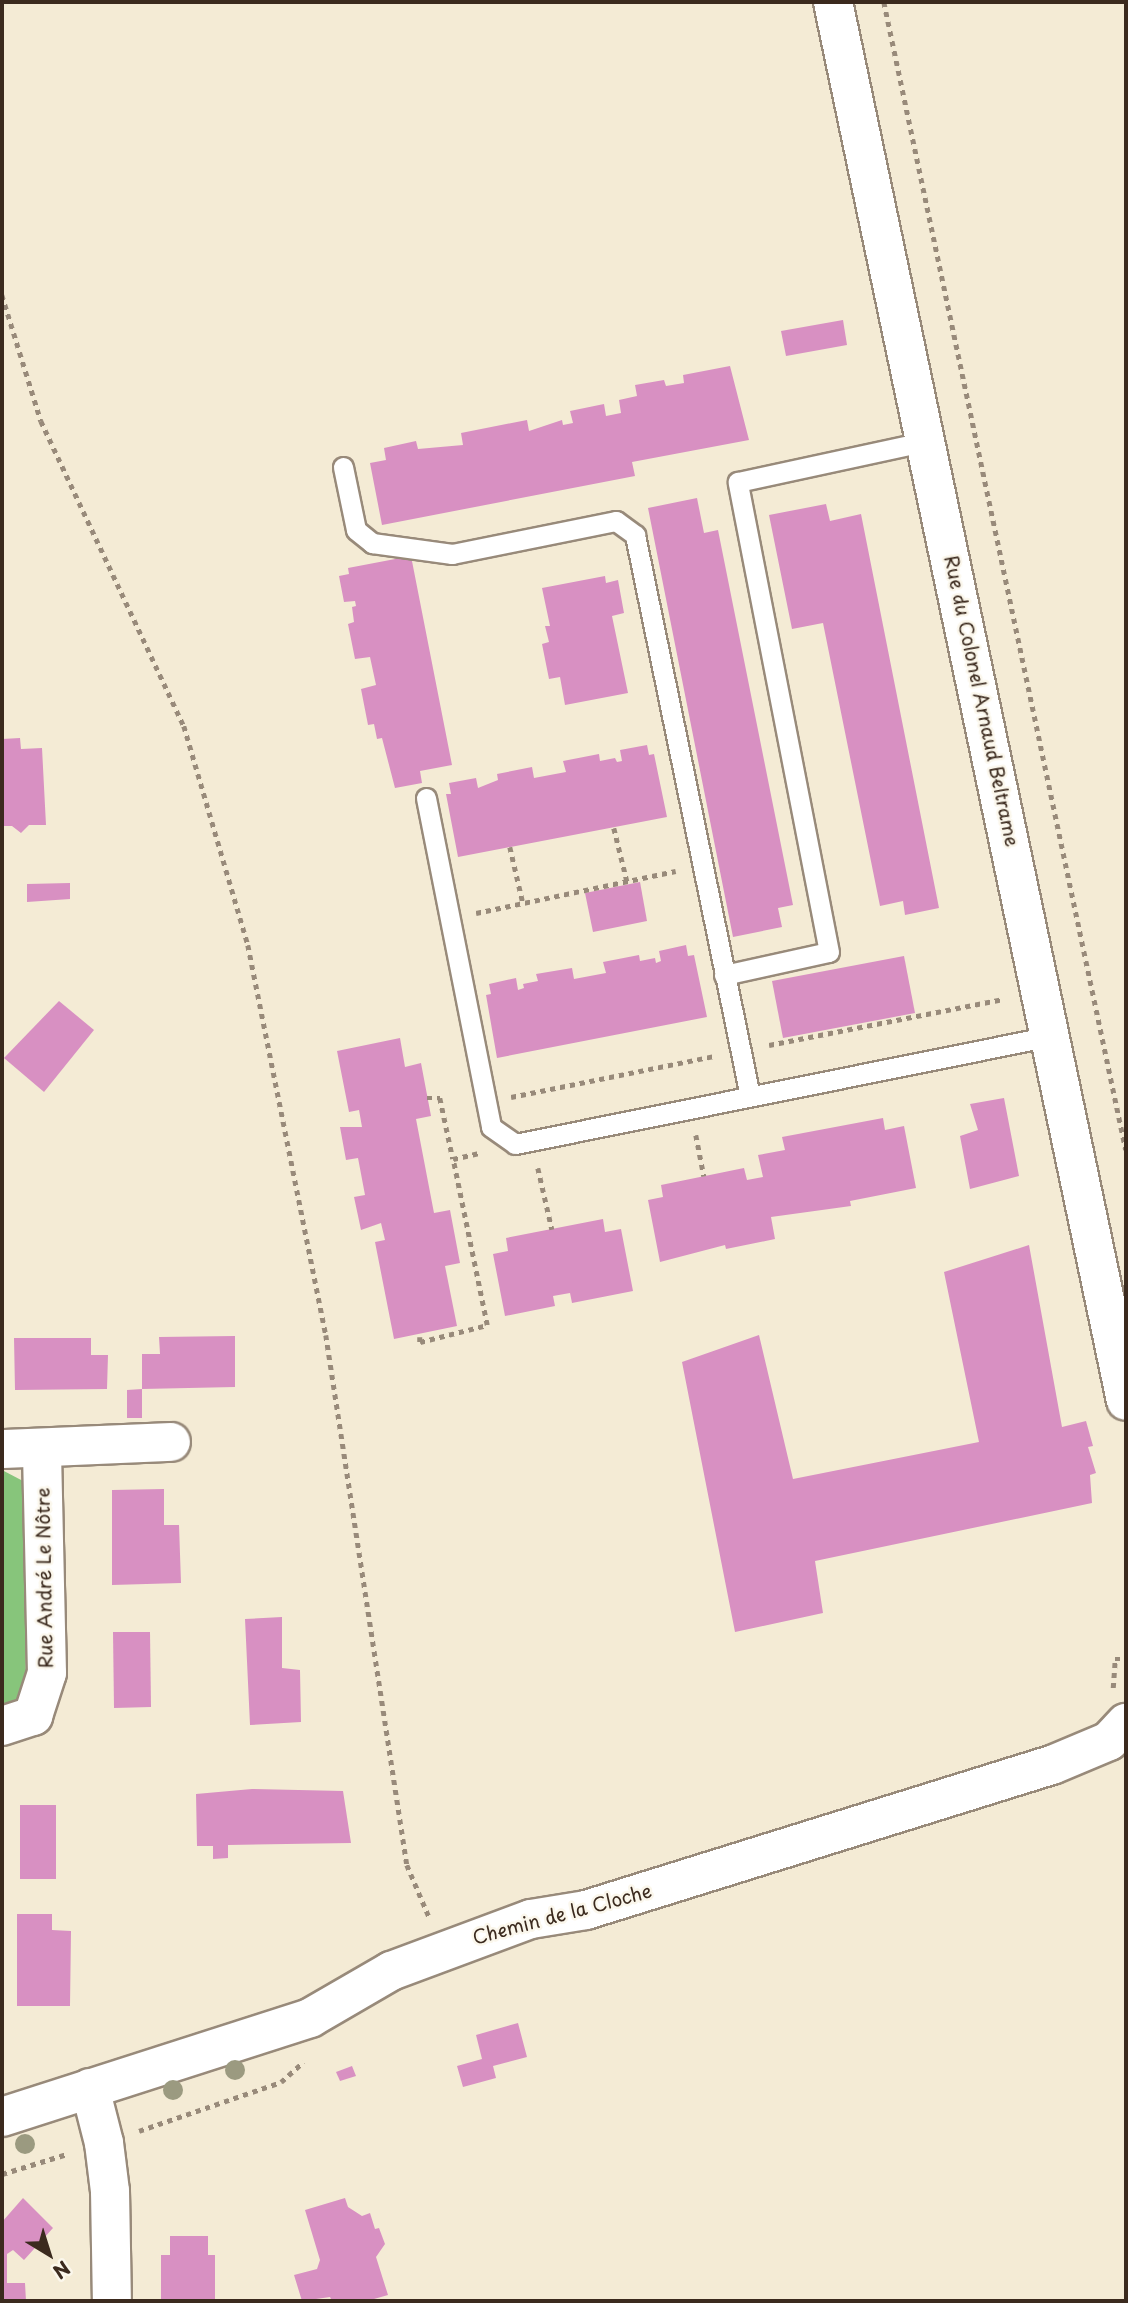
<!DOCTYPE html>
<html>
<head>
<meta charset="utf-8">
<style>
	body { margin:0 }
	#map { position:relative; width:1128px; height:2303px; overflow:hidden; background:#f4ebd5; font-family:"Playpen Sans",sans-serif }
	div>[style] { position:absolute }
	.green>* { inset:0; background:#87c57b }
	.building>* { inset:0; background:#d890c2 }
	.path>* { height:4.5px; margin-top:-2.25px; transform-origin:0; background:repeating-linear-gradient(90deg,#988a7a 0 5px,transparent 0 10px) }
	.roads { filter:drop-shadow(2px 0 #988a7a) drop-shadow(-2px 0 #988a7a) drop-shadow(0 2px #988a7a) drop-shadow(0 -2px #988a7a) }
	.service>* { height:19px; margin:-9.5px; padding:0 9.5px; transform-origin:9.5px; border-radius:9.5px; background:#fff }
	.minor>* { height:38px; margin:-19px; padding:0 19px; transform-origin:19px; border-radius:19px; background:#fff }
	.trees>* { width:20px; height:20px; margin:-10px; border-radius:50%; background:#9b9a80 }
	span { translate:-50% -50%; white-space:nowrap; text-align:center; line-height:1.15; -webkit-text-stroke:5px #fbf7ec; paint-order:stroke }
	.street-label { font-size:19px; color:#3b2a1e }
	.frame { position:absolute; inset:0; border:4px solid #3b2a1e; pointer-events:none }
	.north { position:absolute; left:14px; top:2219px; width:70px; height:70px; -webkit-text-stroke:5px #fbf7ec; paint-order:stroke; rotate:142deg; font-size:19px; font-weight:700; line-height:28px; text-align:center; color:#3b2a1e }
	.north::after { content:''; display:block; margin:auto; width:24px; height:32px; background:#3b2a1e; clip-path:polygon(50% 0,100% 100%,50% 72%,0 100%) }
</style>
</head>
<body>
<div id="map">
	<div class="green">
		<i style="clip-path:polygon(2px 1470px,23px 1481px,26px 1679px,18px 1702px,2px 1706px)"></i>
	</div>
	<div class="building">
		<i style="clip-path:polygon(843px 320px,847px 345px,786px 356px,781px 331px)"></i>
		<i style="clip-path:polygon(730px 366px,749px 440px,632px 462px,635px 476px,382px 525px,370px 463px,386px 460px,384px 448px,416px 441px,418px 449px,463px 445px,461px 433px,527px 420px,529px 431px,562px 420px,563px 425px,573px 423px,570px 411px,604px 404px,606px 416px,621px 413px,619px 400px,637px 396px,635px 385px,664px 380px,666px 386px,684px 383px,683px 375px)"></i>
		<i style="clip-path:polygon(697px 498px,704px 533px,718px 530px,793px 905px,778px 908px,782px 927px,733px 937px,648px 508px)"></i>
		<i style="clip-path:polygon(826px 504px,830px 521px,861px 514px,939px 908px,905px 915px,903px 901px,880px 906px,823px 623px,792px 629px,769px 515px)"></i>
		<i style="clip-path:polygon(411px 556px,452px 765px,420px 771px,422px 783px,395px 788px,382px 738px,377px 739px,374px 724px,368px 725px,361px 689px,376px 685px,370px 657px,355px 659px,348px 624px,354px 622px,352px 607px,356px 606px,355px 601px,344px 602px,339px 576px,349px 574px,348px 568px)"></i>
		<i style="clip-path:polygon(605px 576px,606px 583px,618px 580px,624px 613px,612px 616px,628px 693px,565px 705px,560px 677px,549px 679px,542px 644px,549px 642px,545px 626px,550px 626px,542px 588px)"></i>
		<i style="clip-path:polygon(20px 738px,21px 749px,42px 748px,46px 825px,29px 825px,21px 833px,12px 826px,2px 826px,2px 739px)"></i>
		<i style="clip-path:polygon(647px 745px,649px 755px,654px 754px,667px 817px,458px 857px,446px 794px,451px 794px,449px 783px,476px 778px,478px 788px,498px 780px,497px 774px,532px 767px,534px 778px,566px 772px,563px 761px,599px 754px,600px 761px,615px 758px,617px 762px,622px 761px,620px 750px)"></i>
		<i style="clip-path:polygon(640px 882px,647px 921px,593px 932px,585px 893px)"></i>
		<i style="clip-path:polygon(70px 883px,70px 899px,27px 902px,27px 884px)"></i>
		<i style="clip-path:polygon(686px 945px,688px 956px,694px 955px,707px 1017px,497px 1058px,486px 995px,491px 994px,489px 984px,516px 978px,518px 990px,524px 988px,523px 984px,538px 981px,536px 974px,572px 968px,574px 979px,606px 973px,603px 962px,639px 955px,640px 961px,655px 958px,656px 963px,661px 961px,659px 951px)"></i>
		<i style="clip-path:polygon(904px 956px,915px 1013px,783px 1038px,772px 981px)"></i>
		<i style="clip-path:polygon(59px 1001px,94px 1030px,44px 1092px,4px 1058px)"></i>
		<i style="clip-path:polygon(400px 1038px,405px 1067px,421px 1063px,431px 1116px,416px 1119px,434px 1213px,450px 1210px,460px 1263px,445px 1266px,457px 1326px,394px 1339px,375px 1242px,385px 1240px,381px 1223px,361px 1230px,354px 1197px,365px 1195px,358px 1158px,346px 1160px,340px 1127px,362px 1127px,359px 1110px,349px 1112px,337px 1051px)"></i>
		<i style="clip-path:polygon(1004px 1098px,1019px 1176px,970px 1189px,960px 1136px,978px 1130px,970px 1104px)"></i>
		<i style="clip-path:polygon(883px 1118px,885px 1130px,904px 1126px,916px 1188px,850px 1201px,851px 1206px,771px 1217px,775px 1239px,726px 1249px,725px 1245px,660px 1262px,648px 1200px,663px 1197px,661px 1185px,744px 1168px,747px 1180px,763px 1177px,758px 1155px,785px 1150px,782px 1137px)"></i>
		<i style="clip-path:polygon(603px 1219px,605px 1232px,621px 1229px,633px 1291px,572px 1303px,570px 1293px,553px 1296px,555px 1306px,505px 1316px,493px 1254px,508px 1251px,506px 1238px)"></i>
		<i style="clip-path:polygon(1029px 1245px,1062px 1427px,1086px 1421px,1093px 1446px,1088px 1447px,1096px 1473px,1090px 1475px,1092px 1503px,815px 1561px,823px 1613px,735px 1632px,682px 1362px,759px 1335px,793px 1479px,979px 1442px,944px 1272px)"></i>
		<i style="clip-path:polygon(235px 1336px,235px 1387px,142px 1389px,142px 1418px,127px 1418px,127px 1390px,142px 1389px,142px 1354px,160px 1354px,159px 1337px)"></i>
		<i style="clip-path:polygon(14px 1338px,91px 1338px,91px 1355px,108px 1355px,107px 1389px,15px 1390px)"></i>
		<i style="clip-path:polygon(164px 1489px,164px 1525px,179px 1525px,181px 1583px,112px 1585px,112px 1490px)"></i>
		<i style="clip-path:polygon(282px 1617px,282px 1668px,300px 1670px,301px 1722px,250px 1725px,245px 1619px)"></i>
		<i style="clip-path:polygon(113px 1632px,150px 1632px,151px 1707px,114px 1708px)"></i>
		<i style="clip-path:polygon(252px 1789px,343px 1791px,351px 1843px,228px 1845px,228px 1858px,213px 1859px,213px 1846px,197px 1846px,196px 1794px)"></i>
		<i style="clip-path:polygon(20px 1805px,56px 1805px,56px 1879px,20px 1879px)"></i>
		<i style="clip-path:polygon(17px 1914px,52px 1914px,52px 1930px,71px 1931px,70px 2006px,17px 2006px)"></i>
		<i style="clip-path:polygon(518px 2023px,527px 2057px,493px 2066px,496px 2078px,463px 2087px,457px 2066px,482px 2059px,476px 2035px)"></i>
		<i style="clip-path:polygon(352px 2066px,356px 2076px,340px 2081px,336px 2072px)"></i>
		<i style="clip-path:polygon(23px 2198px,53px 2228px,24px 2260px,13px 2250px,7px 2254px,7px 2283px,25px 2283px,26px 2301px,2px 2301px,2px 2222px)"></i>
		<i style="clip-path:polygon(345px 2198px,348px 2207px,362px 2216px,370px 2213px,375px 2229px,379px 2228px,385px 2244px,376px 2257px,388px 2295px,367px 2301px,332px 2301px,330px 2297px,302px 2301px,294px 2275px,317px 2269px,320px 2260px,305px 2210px)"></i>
		<i style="clip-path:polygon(170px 2236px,208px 2236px,208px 2255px,215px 2255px,215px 2301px,161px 2301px,161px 2255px,170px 2255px)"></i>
	</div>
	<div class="path">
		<i style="left:884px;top:2px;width:1173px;rotate:78.1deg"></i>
		<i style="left:2px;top:295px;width:132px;rotate:72.8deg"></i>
		<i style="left:41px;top:421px;width:337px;rotate:64.9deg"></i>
		<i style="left:184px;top:726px;width:228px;rotate:73.7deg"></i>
		<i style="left:248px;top:945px;width:398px;rotate:78.7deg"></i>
		<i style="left:326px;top:1335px;width:536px;rotate:81.31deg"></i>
		<i style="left:407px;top:1865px;width:59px;rotate:66.9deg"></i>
		<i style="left:614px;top:828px;width:55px;rotate:76.2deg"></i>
		<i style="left:510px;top:847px;width:57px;rotate:76.9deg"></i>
		<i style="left:476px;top:913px;width:204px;rotate:-11.9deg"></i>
		<i style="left:769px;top:1045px;width:239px;rotate:-11.1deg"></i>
		<i style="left:511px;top:1097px;width:208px;rotate:-11.4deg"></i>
		<i style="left:427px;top:1098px;width:13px"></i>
		<i style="left:440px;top:1098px;width:62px;rotate:78deg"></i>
		<i style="left:696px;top:1135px;width:42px;rotate:79deg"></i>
		<i style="left:538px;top:1168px;width:63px;rotate:77.1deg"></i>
		<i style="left:420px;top:1337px;width:5px;rotate:90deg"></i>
		<i style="left:420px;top:1342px;width:69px;rotate:-14.2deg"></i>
		<i style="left:487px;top:1325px;width:169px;rotate:-101.6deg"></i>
		<i style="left:453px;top:1159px;width:28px;rotate:-13deg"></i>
		<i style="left:1113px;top:1688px;width:29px;rotate:-86deg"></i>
		<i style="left:1115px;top:1659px;width:11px"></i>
		<i style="left:139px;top:2131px;width:150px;rotate:-19deg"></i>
		<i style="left:281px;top:2082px;width:30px;rotate:-42deg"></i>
		<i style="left:2px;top:2174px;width:68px;rotate:-17.1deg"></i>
	</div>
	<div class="roads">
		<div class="service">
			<i style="left:343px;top:467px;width:64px;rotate:78.3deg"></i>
			<i style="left:356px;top:530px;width:21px;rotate:39deg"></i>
			<i style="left:372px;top:543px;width:81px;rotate:7.8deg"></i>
			<i style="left:452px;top:554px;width:167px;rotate:-11.4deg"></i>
			<i style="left:616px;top:521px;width:24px;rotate:36deg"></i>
			<i style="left:635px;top:535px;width:573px;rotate:78.42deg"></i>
			<i style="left:426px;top:798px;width:335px;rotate:78.8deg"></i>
			<i style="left:491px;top:1127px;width:29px;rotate:35deg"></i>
			<i style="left:515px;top:1144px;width:547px;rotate:-11.39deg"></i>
			<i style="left:724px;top:975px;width:107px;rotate:-12.4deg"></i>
			<i style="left:829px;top:952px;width:479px;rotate:-101deg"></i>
			<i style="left:738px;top:482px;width:194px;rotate:-12.2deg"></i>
		</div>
		<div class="minor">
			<i style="left:833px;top:2px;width:1429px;rotate:78.17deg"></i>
			<i style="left:2px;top:1449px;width:169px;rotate:-2.4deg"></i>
			<i style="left:2px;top:1726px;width:33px;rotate:-18deg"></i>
			<i style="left:33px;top:1716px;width:45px;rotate:-72deg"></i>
			<i style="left:47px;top:1673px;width:225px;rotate:-91.3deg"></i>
			<i style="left:90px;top:2088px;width:57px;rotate:75.7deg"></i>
			<i style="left:104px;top:2143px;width:48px;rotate:82.9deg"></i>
			<i style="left:110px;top:2191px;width:110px;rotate:89deg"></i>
			<i style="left:2px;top:2117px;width:324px;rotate:-17.8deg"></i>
			<i style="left:310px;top:2018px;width:94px;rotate:-30.1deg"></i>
			<i style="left:391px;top:1971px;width:149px;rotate:-20.4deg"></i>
			<i style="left:531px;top:1919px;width:56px;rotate:-9.3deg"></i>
			<i style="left:586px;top:1910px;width:488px;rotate:-17.3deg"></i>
			<i style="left:1052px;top:1765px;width:62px;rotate:-22.8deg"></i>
			<i style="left:1109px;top:1741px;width:25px;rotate:-47deg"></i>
		</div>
	</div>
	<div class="trees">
		<i style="left:235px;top:2070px"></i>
		<i style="left:173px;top:2090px"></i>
		<i style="left:25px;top:2144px"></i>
	</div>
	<div class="street-label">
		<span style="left:982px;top:701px;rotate:78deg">Rue du Colonel Arnaud Beltrame</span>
		<span style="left:44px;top:1578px;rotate:-91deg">Rue André Le Nôtre</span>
		<span style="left:562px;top:1914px;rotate:-15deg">Chemin de la Cloche</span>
	</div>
	<div class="frame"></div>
	<div class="north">N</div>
</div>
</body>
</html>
